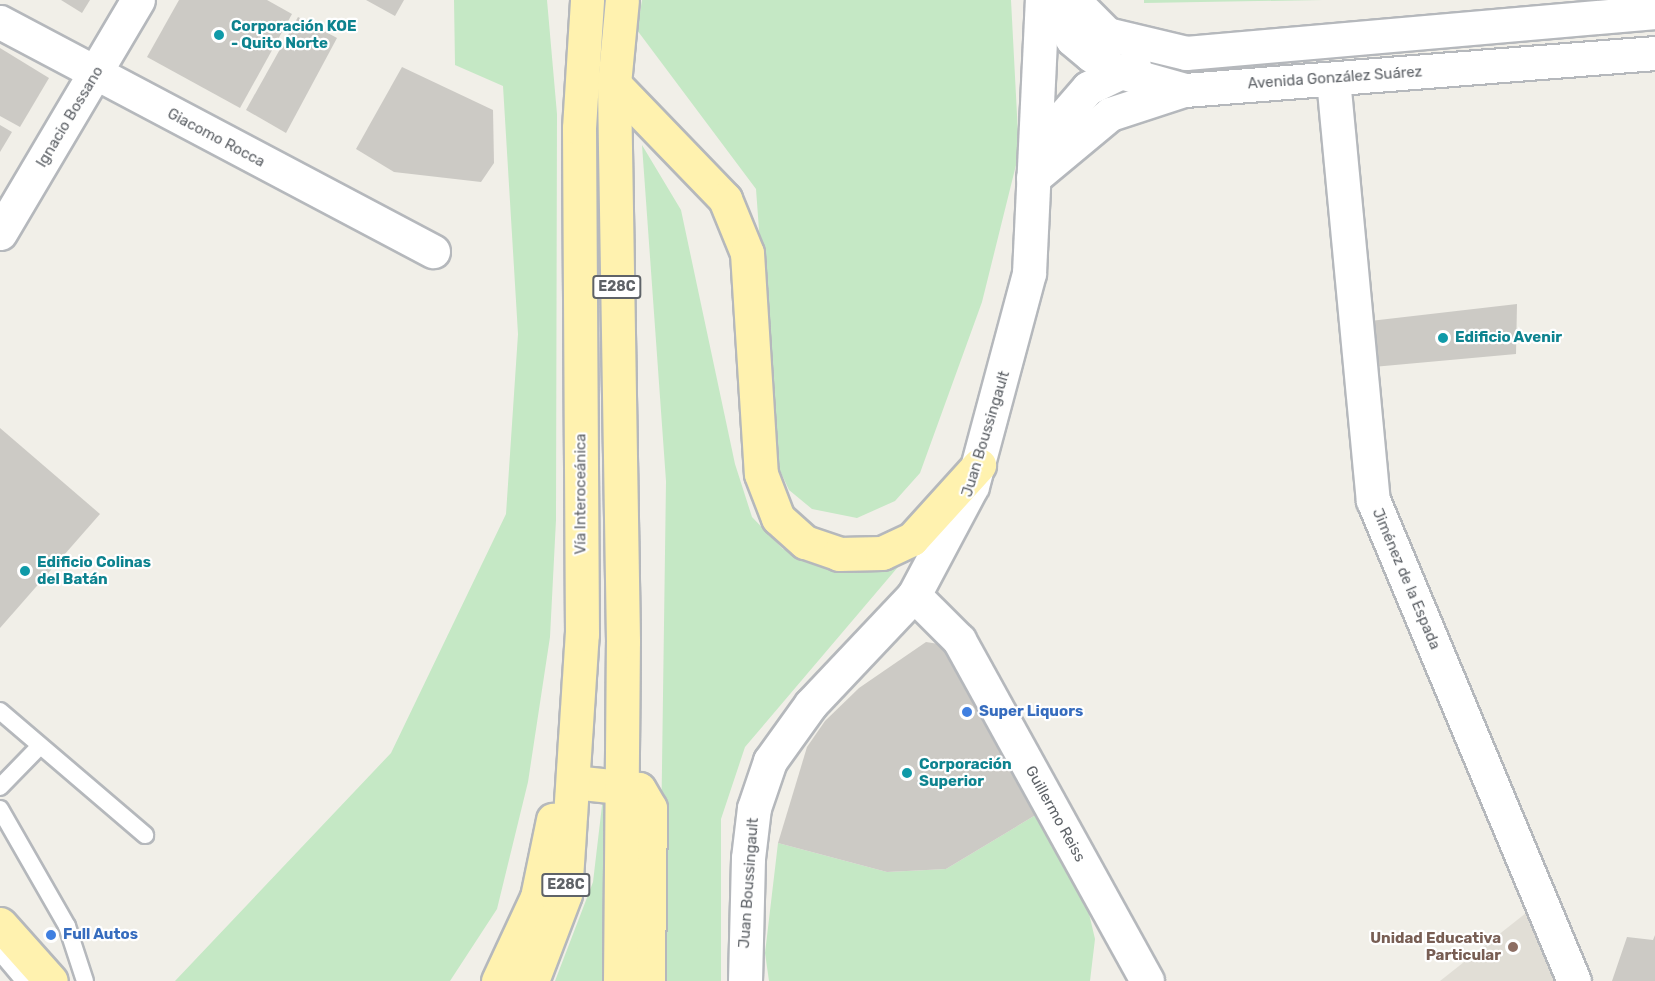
<!DOCTYPE html>
<html>
<head>
<meta charset="utf-8">
<style>
	body { margin:0 }
	#map { position:relative; width:1655px; height:981px; overflow:hidden; background:#f1efe8; font-family:Rubik,sans-serif }
	div>[style] { position:absolute }
	.education>* { inset:0; background:#e1ded6 }
	.green>* { inset:0; background:#c5e8c5 }
	.building>* { inset:0; background:#cccac5 }
	.roads { filter:drop-shadow(2px 0 #b5b8bc) drop-shadow(-2px 0 #b5b8bc) drop-shadow(0 2px #b5b8bc) drop-shadow(0 -2px #b5b8bc) }
	.service>* { height:16px; margin:-8px; padding:0 8px; transform-origin:8px; border-radius:8px; background:#fff }
	.minor>* { height:33px; margin:-16.5px; padding:0 16.5px; transform-origin:16.5px; border-radius:16.5px; background:#fff }
	.secondary>* { height:33px; margin:-16.5px; padding:0 16.5px; transform-origin:16.5px; border-radius:16.5px; background:#fff }
	.primary>* { height:33px; margin:-16.5px; padding:0 16.5px; transform-origin:16.5px; border-radius:16.5px; background:#fff2af }
	.dots>* { width:16px; height:16px; translate:-50% -50%; box-sizing:border-box; border:3px solid #fff; border-radius:50% }
	span { translate:-50% -50%; white-space:nowrap; text-align:center; line-height:1.15; -webkit-text-stroke:4.5px #fff; paint-order:stroke }
	.shield-label span { padding:2px 4px; background:#fff; border:2px solid; border-radius:4px; -webkit-text-stroke-width:0 }
	.shield-label { font-size:14px; color:#5f6368; font-weight:700 }
	.culture-label { font-size:15px; color:#0d838f; font-weight:700 }
	.left { translate:0 -50%; text-align:left }
	.street-label { font-size:15px; color:#5f6368 }
	.shop-label { font-size:15px; color:#366cbe; font-weight:700 }
	.education-label { font-size:15px; color:#785e54; font-weight:700 }
	.right { translate:-100% -50%; text-align:right }
</style>
</head>
<body>
<div id="map">
	<div class="education">
		<i style="clip-path:polygon(1526px 913px,1559px 981px,1440px 981px)"></i>
	</div>
	<div class="green">
		<i style="clip-path:polygon(454px 0,547px 0,557px 114px,556px 520px,550px 637px,528px 782px,497px 909px,450px 981px,175px 981px,391px 753px,506px 514px,518px 334px,503px 86px,455px 65px)"></i>
		<i style="clip-path:polygon(642px 0,1011px 0,1019px 153px,982px 302px,920px 473px,895px 501px,857px 518px,812px 509px,789px 490px,776px 462px,756px 189px,637px 30px)"></i>
		<i style="clip-path:polygon(1144px 0,1323px 0,1144px 3px)"></i>
		<i style="clip-path:polygon(642px 145px,681px 210px,735px 464px,752px 517px,783px 549px,820px 560px,909px 554px,745px 747px,721px 819px,721px 981px,659px 981px,666px 481px)"></i>
		<i style="clip-path:polygon(603px 797px,611px 805px,605px 981px,555px 981px,593px 882px)"></i>
		<i style="clip-path:polygon(1039px 813px,1087px 905px,1095px 939px,1090px 981px,769px 981px,765px 953px,778px 843px,887px 872px,946px 869px)"></i>
	</div>
	<div class="building">
		<i style="clip-path:polygon(61px 0,90px 0,82px 13px)"></i>
		<i style="clip-path:polygon(179px 0,267px 0,292px 14px,240px 108px,147px 57px)"></i>
		<i style="clip-path:polygon(366px 0,404px 0,395px 16px)"></i>
		<i style="clip-path:polygon(298px 17px,337px 38px,286px 133px,246px 110px)"></i>
		<i style="clip-path:polygon(0 48px,49px 78px,20px 127px,0 116px)"></i>
		<i style="clip-path:polygon(402px 67px,493px 110px,494px 163px,481px 182px,394px 172px,356px 149px)"></i>
		<i style="clip-path:polygon(0 125px,12px 132px,0 152px)"></i>
		<i style="clip-path:polygon(1517px 304px,1516px 354px,1373px 367px,1370px 321px)"></i>
		<i style="clip-path:polygon(0 428px,100px 514px,0 628px)"></i>
		<i style="clip-path:polygon(926px 642px,945px 645px,1039px 813px,946px 869px,887px 872px,778px 843px,807px 747px,825px 721px,859px 688px)"></i>
		<i style="clip-path:polygon(1655px 935px,1655px 981px,1612px 981px,1627px 937px,1653px 940px)"></i>
	</div>
	<div class="roads">
		<div class="service">
			<i style="left:0;top:711px;width:191px;rotate:40.5deg"></i>
			<i style="left:0;top:787px;width:57px;rotate:-45.7deg"></i>
			<i style="left:0;top:809px;width:135px;rotate:60.2deg"></i>
			<i style="left:67px;top:926px;width:58px;rotate:71.9deg"></i>
			<i style="left:0;top:952px;width:38px;rotate:50deg"></i>
		</div>
		<div class="minor">
			<i style="left:0;top:22px;width:490px;rotate:27.9deg"></i>
			<i style="left:1333px;top:79px;width:423px;rotate:84.6deg"></i>
			<i style="left:1373px;top:500px;width:521px;rotate:67.32deg"></i>
			<i style="left:0;top:233px;width:271px;rotate:-59.4deg"></i>
			<i style="left:914px;top:595px;width:64px;rotate:45deg"></i>
			<i style="left:959px;top:640px;width:389px;rotate:61.1deg"></i>
		</div>
		<div class="secondary">
			<i style="left:1051px;top:0;width:44px;rotate:61.7deg"></i>
			<i style="left:1072px;top:39px;width:25px;rotate:40deg"></i>
			<i style="left:1091px;top:55px;width:31px;rotate:32deg"></i>
			<i style="left:1117px;top:71px;width:71px;rotate:15.6deg"></i>
			<i style="left:1185px;top:90px;width:471px;rotate:-4.5deg"></i>
			<i style="left:1073px;top:0;width:48px;rotate:45deg"></i>
			<i style="left:1107px;top:34px;width:81px;rotate:13.5deg"></i>
			<i style="left:1186px;top:53px;width:471px;rotate:-5deg"></i>
			<i style="left:1036px;top:148px;width:79px;rotate:-49.1deg"></i>
			<i style="left:1088px;top:88px;width:51px;rotate:-25.6deg"></i>
			<i style="left:1033px;top:178px;width:100px;rotate:-39.7deg"></i>
			<i style="left:1110px;top:114px;width:78px;rotate:-18deg"></i>
			<i style="left:745px;top:981px;width:123px;rotate:-88.6deg"></i>
			<i style="left:748px;top:858px;width:50px;rotate:-83.2deg"></i>
			<i style="left:754px;top:808px;width:50px;rotate:-71.2deg"></i>
			<i style="left:770px;top:761px;width:70px;rotate:-54.3deg"></i>
			<i style="left:811px;top:704px;width:150px;rotate:-46.6deg"></i>
			<i style="left:914px;top:595px;width:123px;rotate:-62deg"></i>
			<i style="left:972px;top:486px;width:220px;rotate:-75deg"></i>
			<i style="left:1029px;top:273px;width:273px;rotate:-87.3deg"></i>
		</div>
		<div class="primary">
			<i style="left:614px;top:84px;width:160px;rotate:46deg"></i>
			<i style="left:725px;top:199px;width:58px;rotate:67.8deg"></i>
			<i style="left:747px;top:253px;width:221px;rotate:86.4deg"></i>
			<i style="left:761px;top:474px;width:47px;rotate:68.9deg"></i>
			<i style="left:778px;top:518px;width:36px;rotate:42deg"></i>
			<i style="left:805px;top:542px;width:36px;rotate:19deg"></i>
			<i style="left:839px;top:554px;width:43px;rotate:-1.3deg"></i>
			<i style="left:882px;top:553px;width:33px;rotate:-25deg"></i>
			<i style="left:912px;top:539px;width:100px;rotate:-47.8deg"></i>
			<i style="left:573px;top:782px;width:66px;rotate:6.1deg"></i>
			<i style="left:639px;top:789px;width:22px;rotate:60deg"></i>
			<i style="left:650px;top:808px;width:173px;rotate:90.7deg"></i>
			<i style="left:0;top:924px;width:76px;rotate:48.2deg"></i>
			<i style="left:498px;top:981px;width:93px;rotate:-65.1deg"></i>
			<i style="left:537px;top:897px;width:79px;rotate:-78.3deg"></i>
			<i style="left:532px;top:981px;width:93px;rotate:-69.2deg"></i>
			<i style="left:565px;top:894px;width:261px;rotate:-86.3deg"></i>
			<i style="left:582px;top:634px;width:506px;rotate:-90.34deg"></i>
			<i style="left:579px;top:128px;width:128px;rotate:-86.4deg"></i>
			<i style="left:620px;top:981px;width:340px;rotate:-89.5deg"></i>
			<i style="left:623px;top:641px;width:557px;rotate:-90.93deg"></i>
			<i style="left:614px;top:84px;width:84px;rotate:-84.6deg"></i>
		</div>
	</div>
	<div class="dots">
		<i style="left:219px;top:35px;background:#0f9aa8"></i>
		<i style="left:1443px;top:338px;background:#0f9aa8"></i>
		<i style="left:25px;top:571px;background:#0f9aa8"></i>
		<i style="left:967px;top:712px;background:#3f7fe0"></i>
		<i style="left:907px;top:773px;background:#0f9aa8"></i>
		<i style="left:51px;top:935px;background:#3f7fe0"></i>
		<i style="left:1513px;top:947px;background:#8d6e63"></i>
	</div>
	<div class="shield-label">
		<span style="left:617px;top:287px">E28C</span>
		<span style="left:566px;top:885px">E28C</span>
	</div>
	<div class="culture-label">
		<span class="left" style="left:231px;top:35px">Corporación KOE<br>- Quito Norte</span>
		<span class="left" style="left:1455px;top:338px">Edificio Avenir</span>
		<span class="left" style="left:37px;top:571px">Edificio Colinas<br>del Batán</span>
		<span class="left" style="left:919px;top:773px">Corporación<br>Superior</span>
	</div>
	<div class="street-label">
		<span style="left:1335px;top:78px;rotate:-4deg">Avenida González Suárez</span>
		<span style="left:70px;top:117px;rotate:-59deg">Ignacio Bossano</span>
		<span style="left:216px;top:138px;rotate:28deg">Giacomo Rocca</span>
		<span style="left:986px;top:434px;rotate:-73deg">Juan Boussingault</span>
		<span style="left:581px;top:494px;rotate:-90deg">Vía Interoceánica</span>
		<span style="left:1406px;top:579px;rotate:67deg">Jiménez de la Espada</span>
		<span style="left:1055px;top:814px;rotate:61deg">Guillermo Reiss</span>
		<span style="left:749px;top:883px;rotate:-86deg">Juan Boussingault</span>
	</div>
	<div class="shop-label">
		<span class="left" style="left:979px;top:712px">Super Liquors</span>
		<span class="left" style="left:63px;top:935px">Full Autos</span>
	</div>
	<div class="education-label">
		<span class="right" style="left:1501px;top:947px">Unidad Educativa<br>Particular</span>
	</div>
</div>
</body>
</html>
